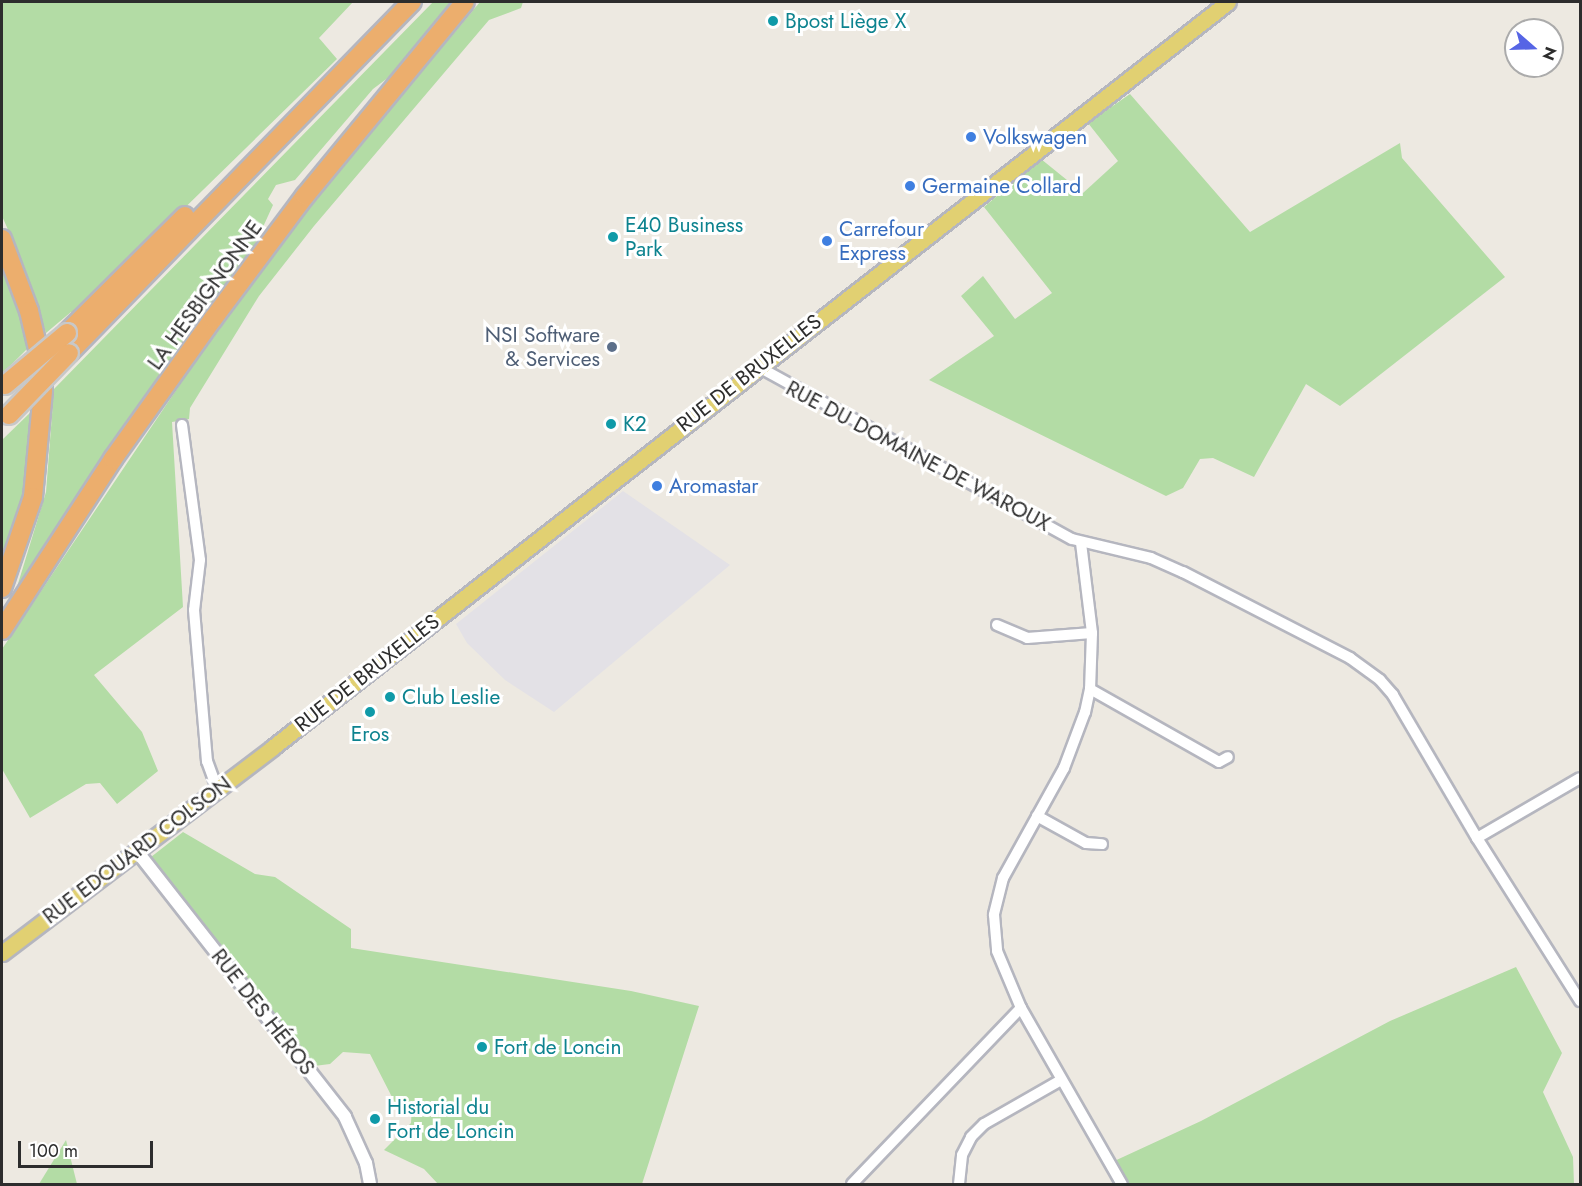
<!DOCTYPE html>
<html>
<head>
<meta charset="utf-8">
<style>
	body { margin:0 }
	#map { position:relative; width:1582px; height:1186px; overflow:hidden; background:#ede9e1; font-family:Jost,sans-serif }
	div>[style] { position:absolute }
	.industrial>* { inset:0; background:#e3e1e6 }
	.green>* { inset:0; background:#b3dca5 }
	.roads { filter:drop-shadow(2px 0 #b5b6bf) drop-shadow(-2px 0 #b5b6bf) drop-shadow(0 2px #b5b6bf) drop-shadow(0 -2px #b5b6bf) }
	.minor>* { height:10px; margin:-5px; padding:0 5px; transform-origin:5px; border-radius:5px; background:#fff }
	.tertiary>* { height:12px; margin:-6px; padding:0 6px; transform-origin:6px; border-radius:6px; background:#fff }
	.primary>* { height:15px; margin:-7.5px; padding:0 7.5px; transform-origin:7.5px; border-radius:7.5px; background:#e1d072 }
	.motorway>* { height:18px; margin:-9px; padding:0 9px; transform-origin:9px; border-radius:9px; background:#ecae6d }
	.bridges { filter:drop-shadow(2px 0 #c8c8c8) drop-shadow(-2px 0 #c8c8c8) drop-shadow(0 2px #c8c8c8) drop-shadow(0 -2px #c8c8c8) }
	.motorway-bridge>* { height:18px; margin:-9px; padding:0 9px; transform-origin:9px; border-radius:9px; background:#ecae6d }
	.dots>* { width:16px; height:16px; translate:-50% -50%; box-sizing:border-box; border:3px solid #fff; border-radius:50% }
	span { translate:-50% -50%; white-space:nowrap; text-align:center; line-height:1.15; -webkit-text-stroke:6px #fff; paint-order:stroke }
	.culture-label { font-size:21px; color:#0d838f }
	.left { translate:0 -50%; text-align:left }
	.shop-label { font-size:21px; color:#366cbe }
	.street-label { font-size:21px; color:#2d2d2d }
	.service-label { font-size:21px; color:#4e5e75 }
	.right { translate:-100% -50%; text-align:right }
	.frame { position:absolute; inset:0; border:3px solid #2d2d2d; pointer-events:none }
	.north { position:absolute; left:1504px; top:18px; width:60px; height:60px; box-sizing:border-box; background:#fff; border:2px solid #ababab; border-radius:50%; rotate:110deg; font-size:16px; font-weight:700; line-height:24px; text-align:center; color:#2d2d2d }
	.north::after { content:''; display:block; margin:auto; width:21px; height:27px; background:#5665e5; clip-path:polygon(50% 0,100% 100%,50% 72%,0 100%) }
	.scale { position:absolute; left:18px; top:1141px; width:135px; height:27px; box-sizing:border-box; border:3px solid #2d2d2d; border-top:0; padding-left:8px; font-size:18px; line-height:21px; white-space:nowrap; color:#2d2d2d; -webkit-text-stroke:4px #fff; paint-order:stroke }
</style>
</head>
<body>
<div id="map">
	<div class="industrial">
		<i style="clip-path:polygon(623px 491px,730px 565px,554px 712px,505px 680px,467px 643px,456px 624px)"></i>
	</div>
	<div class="green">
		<i style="clip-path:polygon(2px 2px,353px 2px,319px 38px,337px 59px,75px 315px,71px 312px,46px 333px,24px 266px,2px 216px)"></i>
		<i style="clip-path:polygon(433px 2px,456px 2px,397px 71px,373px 89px,295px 180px,276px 185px,268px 199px,273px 205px,248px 260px,17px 587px,46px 492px,54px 389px)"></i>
		<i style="clip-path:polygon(480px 2px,523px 2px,521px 8px,489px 20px,314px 226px,259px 296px,190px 408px,189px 419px,172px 422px,183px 607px,94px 675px,142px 732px,158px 771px,117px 804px,100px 783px,86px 784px,30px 818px,2px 769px,2px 649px,191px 368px,315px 199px)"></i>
		<i style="clip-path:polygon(1130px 94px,1250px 232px,1400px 143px,1402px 158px,1505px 277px,1340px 406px,1306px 384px,1254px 477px,1213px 458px,1200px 459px,1183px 488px,1166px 496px,929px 380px,994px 336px,961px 296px,983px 276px,1015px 319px,1052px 293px,984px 207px,1041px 159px,1083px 193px,1118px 161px,1088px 123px)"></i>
		<i style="clip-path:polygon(2px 251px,31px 345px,2px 374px)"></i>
		<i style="clip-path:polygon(36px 407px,30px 484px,2px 572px,2px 440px)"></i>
		<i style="clip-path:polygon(183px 832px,255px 874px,275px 877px,351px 929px,351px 948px,631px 991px,699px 1006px,642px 1184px,438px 1184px,424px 1169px,384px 1150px,411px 1123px,412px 1105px,403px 1110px,394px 1101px,370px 1054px,343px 1052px,330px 1064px,306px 1067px,151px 857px)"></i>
		<i style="clip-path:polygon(1516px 967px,1562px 1053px,1543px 1092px,1573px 1157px,1574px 1184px,1123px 1184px,1110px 1163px,1201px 1121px,1390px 1021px)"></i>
		<i style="clip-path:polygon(66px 1140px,77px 1184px,39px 1184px)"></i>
	</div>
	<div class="roads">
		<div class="minor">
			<i style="left:757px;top:366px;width:359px;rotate:28.8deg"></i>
			<i style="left:1072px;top:539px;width:81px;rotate:13.5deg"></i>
			<i style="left:1151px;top:558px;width:35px;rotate:24deg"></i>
			<i style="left:1183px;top:572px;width:188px;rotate:27.2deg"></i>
			<i style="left:1350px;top:658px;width:37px;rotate:36deg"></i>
			<i style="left:1380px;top:680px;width:20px;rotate:49deg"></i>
			<i style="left:1393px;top:695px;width:166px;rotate:59.6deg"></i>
			<i style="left:1477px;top:838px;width:193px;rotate:57.7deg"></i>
			<i style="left:182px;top:425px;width:136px;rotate:82.4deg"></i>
			<i style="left:200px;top:560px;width:50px;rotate:96.8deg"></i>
			<i style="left:194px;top:610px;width:152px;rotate:85.1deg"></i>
			<i style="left:207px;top:761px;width:29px;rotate:70deg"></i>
			<i style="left:1081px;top:543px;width:91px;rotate:83deg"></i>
			<i style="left:1092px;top:633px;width:56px;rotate:92deg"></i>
			<i style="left:1090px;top:689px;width:24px;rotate:102deg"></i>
			<i style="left:1085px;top:712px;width:60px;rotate:110.6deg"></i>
			<i style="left:1064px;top:768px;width:126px;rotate:119deg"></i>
			<i style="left:1003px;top:878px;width:38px;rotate:104deg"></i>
			<i style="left:994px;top:915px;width:36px;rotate:85deg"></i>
			<i style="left:997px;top:951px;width:62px;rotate:67.2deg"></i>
			<i style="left:1021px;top:1008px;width:203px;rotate:60.2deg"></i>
			<i style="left:997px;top:625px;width:33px;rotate:23deg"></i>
			<i style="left:1027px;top:638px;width:65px;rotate:-4.4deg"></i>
			<i style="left:1090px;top:689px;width:148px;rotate:29.5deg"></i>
			<i style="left:1219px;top:762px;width:10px;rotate:-29deg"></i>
			<i style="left:1037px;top:816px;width:56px;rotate:28.9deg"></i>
			<i style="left:1086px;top:843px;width:16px;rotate:4deg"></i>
			<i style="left:1477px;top:838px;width:119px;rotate:-30.2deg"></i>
			<i style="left:852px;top:1184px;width:244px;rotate:-46.2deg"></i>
			<i style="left:959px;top:1184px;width:29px;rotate:-84deg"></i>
			<i style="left:962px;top:1155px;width:20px;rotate:-63deg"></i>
			<i style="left:971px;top:1137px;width:18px;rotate:-45deg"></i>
			<i style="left:984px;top:1124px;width:89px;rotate:-29.7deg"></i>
		</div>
		<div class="tertiary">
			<i style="left:136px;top:850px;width:339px;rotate:51.9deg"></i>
			<i style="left:345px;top:1117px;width:51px;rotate:65.5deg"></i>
			<i style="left:366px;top:1163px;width:21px;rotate:79deg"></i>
		</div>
		<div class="primary">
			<i style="left:2px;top:953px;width:340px;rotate:-37.2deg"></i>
			<i style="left:273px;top:747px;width:1211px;rotate:-37.96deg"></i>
		</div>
		<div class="motorway">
			<i style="left:2px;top:239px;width:77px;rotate:69.4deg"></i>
			<i style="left:29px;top:311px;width:57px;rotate:76.7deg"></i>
			<i style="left:42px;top:366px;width:25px;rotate:88deg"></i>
			<i style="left:43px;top:391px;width:106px;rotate:95.4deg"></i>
			<i style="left:33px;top:497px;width:96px;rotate:108.8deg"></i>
			<i style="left:67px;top:333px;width:166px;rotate:-44.8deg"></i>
			<i style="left:69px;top:353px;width:491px;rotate:-45.7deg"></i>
			<i style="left:2px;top:630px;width:204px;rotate:-57deg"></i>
			<i style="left:113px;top:459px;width:172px;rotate:-54.5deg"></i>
			<i style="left:213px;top:319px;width:154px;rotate:-53.2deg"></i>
			<i style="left:305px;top:196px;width:251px;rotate:-50.5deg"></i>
		</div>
	</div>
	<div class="bridges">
		<div class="motorway-bridge">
			<i style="left:5px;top:385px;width:81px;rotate:-40deg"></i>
			<i style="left:9px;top:415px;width:86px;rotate:-45.9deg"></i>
		</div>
	</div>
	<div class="dots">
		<i style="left:773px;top:21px;background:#0f9aa8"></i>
		<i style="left:971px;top:137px;background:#3f7fe0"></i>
		<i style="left:910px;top:186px;background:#3f7fe0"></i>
		<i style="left:613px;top:237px;background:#0f9aa8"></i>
		<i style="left:827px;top:241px;background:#3f7fe0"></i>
		<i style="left:612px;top:347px;background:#5c6f8a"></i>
		<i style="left:611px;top:424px;background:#0f9aa8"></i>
		<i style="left:657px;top:486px;background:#3f7fe0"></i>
		<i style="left:390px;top:697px;background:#0f9aa8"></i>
		<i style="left:370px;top:712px;background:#0f9aa8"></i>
		<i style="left:482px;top:1047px;background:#0f9aa8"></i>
		<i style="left:375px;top:1119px;background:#0f9aa8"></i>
	</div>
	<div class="culture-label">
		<span class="left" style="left:785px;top:21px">Bpost Liège X</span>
		<span class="left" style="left:625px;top:237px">E40 Business<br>Park</span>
		<span class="left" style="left:623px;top:424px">K2</span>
		<span class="left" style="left:402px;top:697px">Club Leslie</span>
		<span style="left:370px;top:734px">Eros</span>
		<span class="left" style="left:494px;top:1047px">Fort de Loncin</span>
		<span class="left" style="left:387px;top:1119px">Historial du<br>Fort de Loncin</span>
	</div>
	<div class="shop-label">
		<span class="left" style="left:983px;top:137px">Volkswagen</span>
		<span class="left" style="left:922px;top:186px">Germaine Collard</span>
		<span class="left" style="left:839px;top:241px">Carrefour<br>Express</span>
		<span class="left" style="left:669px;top:486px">Aromastar</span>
	</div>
	<div class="street-label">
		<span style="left:205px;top:295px;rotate:-54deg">LA HESBIGNONNE</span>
		<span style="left:749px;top:373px;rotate:-38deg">RUE DE BRUXELLES</span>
		<span style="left:918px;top:456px;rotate:28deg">RUE DU DOMAINE DE WAROUX</span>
		<span style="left:367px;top:673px;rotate:-38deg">RUE DE BRUXELLES</span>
		<span style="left:137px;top:850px;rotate:-37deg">RUE EDOUARD COLSON</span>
		<span style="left:263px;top:1012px;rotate:52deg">RUE DES HÉROS</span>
	</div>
	<div class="service-label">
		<span class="right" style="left:600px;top:347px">NSI Software<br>&amp; Services</span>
	</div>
	<div class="frame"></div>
	<div class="north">N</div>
	<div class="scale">100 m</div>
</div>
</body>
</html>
